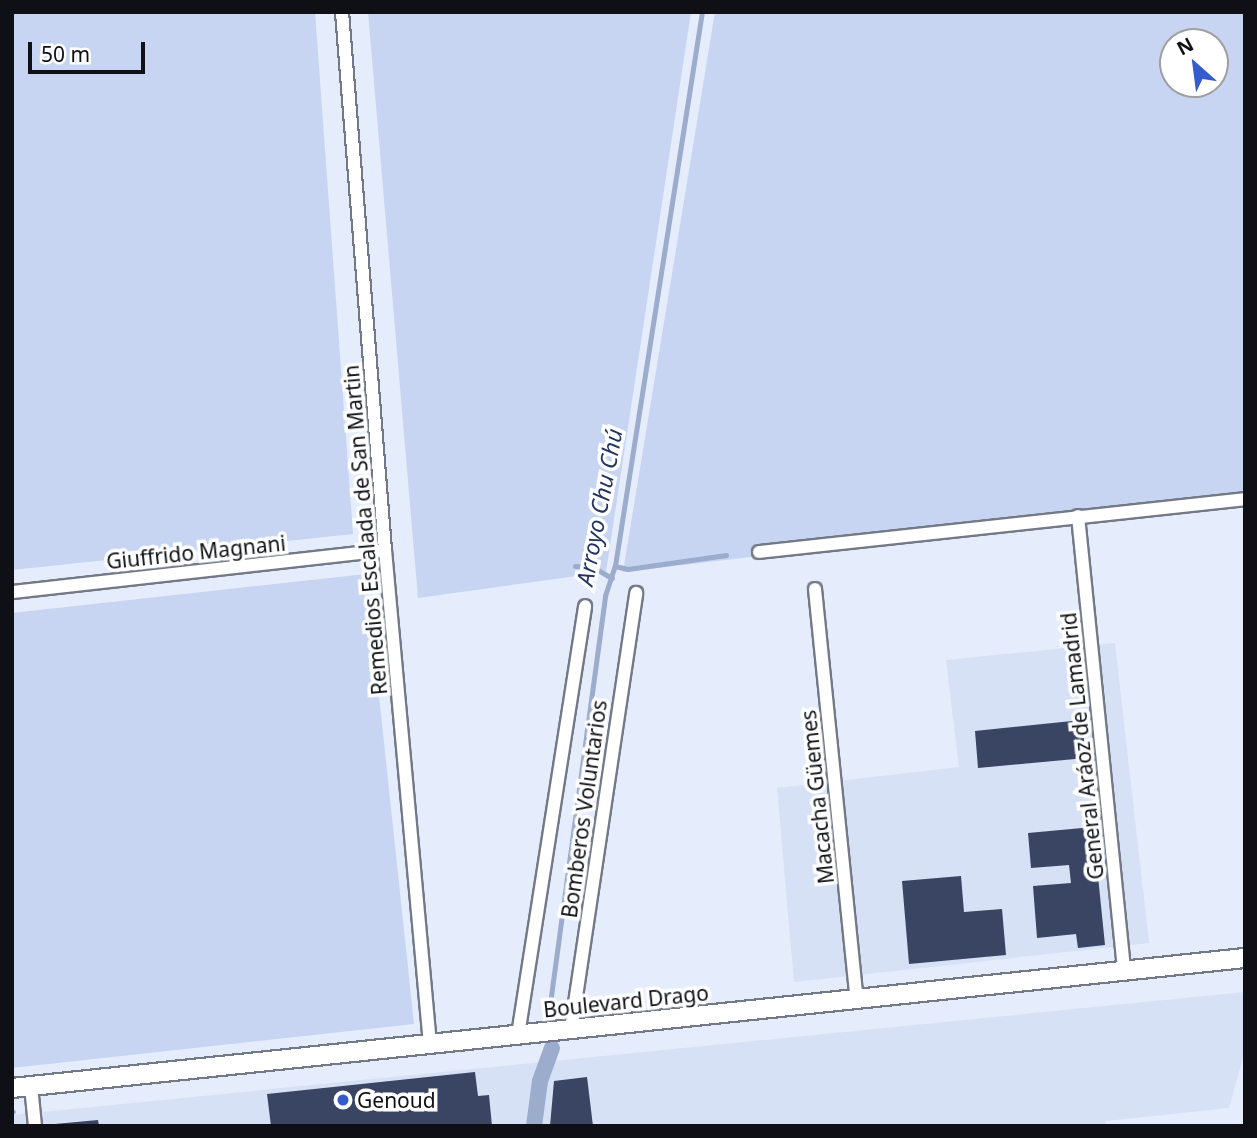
<!DOCTYPE html>
<html>
<head>
<meta charset="utf-8">
<style>
	body { margin:0 }
	#map { position:relative; width:1257px; height:1138px; overflow:hidden; background:#e5ecfb; font-family:"Noto Sans",sans-serif }
	div>[style] { position:absolute }
	.built>* { inset:0; background:#d6e1f6 }
	.green>* { inset:0; background:#c7d5f3 }
	.stream>* { height:4.5px; margin:-2.25px; padding:0 2.25px; transform-origin:2.25px; border-radius:2.25px; background:#9caccd }
	.canal>* { height:16px; margin:-8px; padding:0 8px; transform-origin:8px; border-radius:8px; background:#9caccd }
	.building>* { inset:0; background:#394562 }
	.roads { filter:drop-shadow(2px 0 #737986) drop-shadow(-2px 0 #737986) drop-shadow(0 2px #737986) drop-shadow(0 -2px #737986) }
	.street>* { height:12px; margin:-6px; padding:0 6px; transform-origin:6px; border-radius:6px; background:#fff }
	.secondary>* { height:18px; margin:-9px; padding:0 9px; transform-origin:9px; border-radius:9px; background:#fff }
	.dots>* { width:19px; height:19px; translate:-50% -50%; box-sizing:border-box; border:4px solid #fff; border-radius:50% }
	span { translate:-50% -50%; white-space:nowrap; text-align:center; line-height:1.15; -webkit-text-stroke:7px #fff; paint-order:stroke }
	.street-label { font-size:21px; color:#0e1015 }
	.poi-label { font-size:21px; color:#0e1015 }
	.left { translate:0 -50%; text-align:left }
	.water-label { font-size:23px; color:#22345f; font-style:italic }
	.frame { position:absolute; inset:0; border:14px solid #0e1015; pointer-events:none }
	.north { position:absolute; left:1159px; top:28px; width:70px; height:70px; box-sizing:border-box; background:#fff; border:2px solid #9f9fa1; border-radius:50%; rotate:332deg; font-size:19px; font-weight:700; line-height:28px; text-align:center; color:#0e1015 }
	.north::after { content:''; display:block; margin:auto; width:24px; height:32px; background:#345ccc; clip-path:polygon(50% 0,100% 100%,50% 72%,0 100%) }
	.scale { position:absolute; left:28px; top:42px; width:117px; height:32px; box-sizing:border-box; border:4px solid #0e1015; border-top:0; padding-left:9px; font-size:21px; line-height:24px; white-space:nowrap; color:#0e1015; -webkit-text-stroke:5px #fff; paint-order:stroke }
</style>
</head>
<body>
<div id="map">
	<div class="built">
		<i style="clip-path:polygon(1115px 643px,1149px 943px,794px 982px,777px 788px,959px 767px,946px 660px)"></i>
		<i style="clip-path:polygon(1245px 992px,1245px 1050px,1229px 1108px,1106px 1121px,1106px 1125px,12px 1126px,12px 1115px)"></i>
	</div>
	<div class="green">
		<i style="clip-path:polygon(12px 12px,315px 12px,353px 534px,12px 570px)"></i>
		<i style="clip-path:polygon(368px 12px,691px 12px,606px 572px,418px 598px)"></i>
		<i style="clip-path:polygon(evenodd,715px 12px,1245px 12px,1245px 499px,623px 572px,715px 12px,1173px 42px,1215px 42px,1215px 84px,1173px 84px,1173px 42px)"></i>
		<i style="clip-path:polygon(366px 574px,414px 1024px,12px 1068px,12px 613px)"></i>
	</div>
	<div class="stream">
		<i style="left:575px;top:566px;width:18px;rotate:3deg"></i>
		<i style="left:593px;top:567px;width:22px;rotate:30deg"></i>
		<i style="left:615px;top:566px;width:13px;rotate:13deg"></i>
		<i style="left:628px;top:569px;width:99px;rotate:-8.1deg"></i>
		<i style="left:549px;top:1011px;width:419px;rotate:-82.3deg"></i>
		<i style="left:605px;top:596px;width:32px;rotate:-72deg"></i>
		<i style="left:615px;top:566px;width:561px;rotate:-81.08deg"></i>
		<i style="left:12px;top:1112px;width:2px"></i>
	</div>
	<div class="canal">
		<i style="left:534px;top:1126px;width:45px;rotate:-82.4deg"></i>
		<i style="left:540px;top:1081px;width:35px;rotate:-70deg"></i>
	</div>
	<div class="building">
		<i style="clip-path:polygon(1082px 720px,1086px 758px,978px 768px,975px 731px)"></i>
		<i style="clip-path:polygon(1093px 827px,1105px 945px,1078px 948px,1076px 934px,1037px 938px,1033px 886px,1071px 883px,1069px 865px,1031px 868px,1028px 833px)"></i>
		<i style="clip-path:polygon(961px 876px,964px 912px,1002px 909px,1006px 955px,909px 964px,902px 881px)"></i>
		<i style="clip-path:polygon(475px 1072px,478px 1096px,489px 1095px,492px 1126px,271px 1126px,267px 1094px)"></i>
		<i style="clip-path:polygon(587px 1077px,593px 1126px,550px 1126px,554px 1081px)"></i>
		<i style="clip-path:polygon(98px 1120px,99px 1126px,55px 1126px,55px 1124px)"></i>
	</div>
	<div class="roads">
		<div class="street">
			<i style="left:342px;top:12px;width:540px;rotate:85.43deg"></i>
			<i style="left:385px;top:550px;width:497px;rotate:84.8deg"></i>
			<i style="left:1078px;top:516px;width:458px;rotate:84.2deg"></i>
			<i style="left:759px;top:552px;width:489px;rotate:-6.2deg"></i>
			<i style="left:815px;top:589px;width:413px;rotate:84.2deg"></i>
			<i style="left:12px;top:592px;width:375px;rotate:-6.4deg"></i>
			<i style="left:571px;top:1030px;width:442px;rotate:-81.5deg"></i>
			<i style="left:518px;top:1035px;width:434px;rotate:-81.1deg"></i>
			<i style="left:31px;top:1086px;width:40px;rotate:84.3deg"></i>
		</div>
		<div class="secondary">
			<i style="left:12px;top:1088px;width:1240px;rotate:-6.02deg"></i>
		</div>
	</div>
	<div class="dots">
		<i style="left:343px;top:1100px;background:#345ccc"></i>
	</div>
	<div class="street-label">
		<span style="left:365px;top:530px;rotate:-95deg">Remedios Escalada de San Martin</span>
		<span style="left:196px;top:552px;rotate:-6deg">Giuffrido Magnani</span>
		<span style="left:1082px;top:746px;rotate:-96deg">General Aráoz de Lamadrid</span>
		<span style="left:817px;top:797px;rotate:-96deg">Macacha Güemes</span>
		<span style="left:584px;top:809px;rotate:-82deg">Bomberos Voluntarios</span>
		<span style="left:626px;top:1001px;rotate:-6deg">Boulevard Drago</span>
	</div>
	<div class="poi-label">
		<span class="left" style="left:357px;top:1100px">Genoud</span>
	</div>
	<div class="water-label">
		<span style="left:599px;top:507px;rotate:-79deg">Arroyo Chu Chú</span>
	</div>
	<div class="frame"></div>
	<div class="north">N</div>
	<div class="scale">50 m</div>
</div>
</body>
</html>
